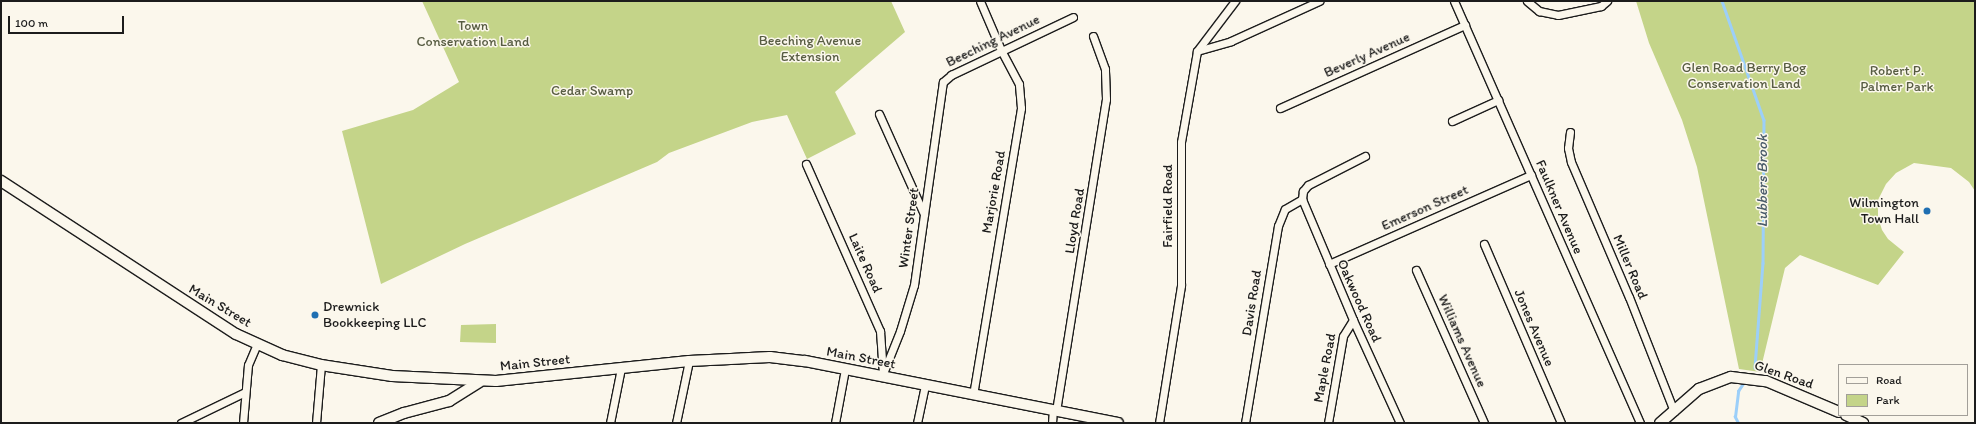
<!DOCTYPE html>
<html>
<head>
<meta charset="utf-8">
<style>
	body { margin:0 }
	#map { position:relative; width:1976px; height:424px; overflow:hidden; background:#fbf7ec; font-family:Itim,sans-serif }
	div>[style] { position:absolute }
	.green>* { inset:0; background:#c4d489 }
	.stream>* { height:2.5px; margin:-1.25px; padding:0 1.25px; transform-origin:1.25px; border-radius:1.25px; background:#9ccff9 }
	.roads { filter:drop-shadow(1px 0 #1c1c1c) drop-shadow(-1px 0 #1c1c1c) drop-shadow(0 1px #1c1c1c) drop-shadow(0 -1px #1c1c1c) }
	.street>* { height:7px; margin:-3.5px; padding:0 3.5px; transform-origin:3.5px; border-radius:3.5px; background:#fbf7ec }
	.secondary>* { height:10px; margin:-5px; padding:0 5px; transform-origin:5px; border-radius:5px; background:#fbf7ec }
	.dots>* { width:11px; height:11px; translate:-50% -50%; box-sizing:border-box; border:2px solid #fbf7ec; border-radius:50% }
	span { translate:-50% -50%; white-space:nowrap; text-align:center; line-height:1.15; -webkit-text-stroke:3px #fbf7ec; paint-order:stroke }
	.park-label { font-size:14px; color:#575c42 }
	.street-label { font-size:14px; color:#1c1c1c }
	.poi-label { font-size:14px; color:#1c1c1c }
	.right { translate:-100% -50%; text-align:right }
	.left { translate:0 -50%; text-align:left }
	.water-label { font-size:15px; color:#495b69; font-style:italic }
	.frame { position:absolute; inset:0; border:2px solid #1c1c1c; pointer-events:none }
	.legend { position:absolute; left:1838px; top:364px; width:130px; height:52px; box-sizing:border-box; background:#fbf7ec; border:1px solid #a29f99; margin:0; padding:5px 7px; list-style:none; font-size:12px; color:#1c1c1c }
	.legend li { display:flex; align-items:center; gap:8px; height:20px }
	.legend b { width:20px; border:1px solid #a29f99 }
	.scale { position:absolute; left:8px; top:16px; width:116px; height:18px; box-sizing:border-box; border:2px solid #1c1c1c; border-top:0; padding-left:5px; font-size:12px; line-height:14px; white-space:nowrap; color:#1c1c1c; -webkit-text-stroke:3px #fbf7ec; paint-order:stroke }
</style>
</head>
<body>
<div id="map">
	<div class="green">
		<i style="clip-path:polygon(422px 1px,891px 1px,905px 32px,835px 92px,856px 134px,807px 159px,787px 115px,752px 122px,669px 153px,657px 162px,465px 244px,381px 284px,342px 131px,413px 110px,459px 82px)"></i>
		<i style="clip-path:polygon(1636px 1px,1975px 1px,1975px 191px,1969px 182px,1951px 168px,1914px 163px,1896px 173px,1886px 184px,1878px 200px,1878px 217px,1882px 230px,1888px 239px,1904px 252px,1878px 285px,1800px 255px,1785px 268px,1760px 372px,1739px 369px,1697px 167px,1682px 120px,1649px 43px)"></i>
		<i style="clip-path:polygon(496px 324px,496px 343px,460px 342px,461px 325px)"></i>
	</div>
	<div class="stream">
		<i style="left:1722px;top:1px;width:126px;rotate:70.6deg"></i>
		<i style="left:1764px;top:120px;width:143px;rotate:90.4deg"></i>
		<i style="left:1763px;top:263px;width:105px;rotate:94.4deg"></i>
		<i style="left:1738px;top:423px;width:7px;rotate:-117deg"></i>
		<i style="left:1735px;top:417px;width:26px;rotate:-83deg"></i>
		<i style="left:1738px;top:391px;width:11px;rotate:-56deg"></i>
	</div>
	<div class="roads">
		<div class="street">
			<i style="left:1454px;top:1px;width:461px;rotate:66.2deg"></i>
			<i style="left:1527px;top:1px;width:16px;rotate:40deg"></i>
			<i style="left:1539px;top:11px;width:19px;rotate:12deg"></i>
			<i style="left:1558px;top:15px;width:44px;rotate:-11.8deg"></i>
			<i style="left:1601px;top:6px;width:8px;rotate:-40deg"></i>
			<i style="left:1197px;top:51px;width:35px;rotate:-16deg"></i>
			<i style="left:1231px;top:41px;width:97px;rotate:-24.4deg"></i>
			<i style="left:1280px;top:108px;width:203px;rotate:-24.2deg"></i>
			<i style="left:879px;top:114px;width:110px;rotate:65.8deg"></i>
			<i style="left:1452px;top:121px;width:51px;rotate:-24.5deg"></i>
			<i style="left:1570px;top:132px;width:16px;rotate:97deg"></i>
			<i style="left:1568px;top:148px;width:14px;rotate:78deg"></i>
			<i style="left:1571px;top:162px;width:147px;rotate:66.8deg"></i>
			<i style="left:1629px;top:297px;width:123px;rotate:68.5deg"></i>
			<i style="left:1365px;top:156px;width:64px;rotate:153deg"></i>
			<i style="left:1308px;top:185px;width:8px;rotate:130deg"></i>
			<i style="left:1303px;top:191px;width:8px;rotate:97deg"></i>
			<i style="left:1302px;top:199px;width:131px;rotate:67.1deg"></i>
			<i style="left:1353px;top:320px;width:113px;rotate:65.5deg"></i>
			<i style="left:806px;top:164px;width:183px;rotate:66.1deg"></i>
			<i style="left:880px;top:331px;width:39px;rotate:86deg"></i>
			<i style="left:1484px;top:244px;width:195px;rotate:66.7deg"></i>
			<i style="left:1329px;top:264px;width:221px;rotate:-23.8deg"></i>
			<i style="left:1416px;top:270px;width:167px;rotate:66deg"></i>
			<i style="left:882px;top:376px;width:48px;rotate:-68.2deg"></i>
			<i style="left:900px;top:331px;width:48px;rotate:-73.1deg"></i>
			<i style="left:914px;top:285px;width:205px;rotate:-81.9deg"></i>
			<i style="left:943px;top:82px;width:11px;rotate:-41deg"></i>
			<i style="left:951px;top:75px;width:135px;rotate:-25.4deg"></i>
			<i style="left:973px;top:395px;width:291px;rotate:-80.5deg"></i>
			<i style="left:1021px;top:108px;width:24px;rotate:-95deg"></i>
			<i style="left:1019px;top:84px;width:38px;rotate:-118deg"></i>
			<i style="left:1001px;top:50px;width:53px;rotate:-113.2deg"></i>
			<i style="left:1056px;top:411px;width:316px;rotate:-80.9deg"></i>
			<i style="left:1106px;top:99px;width:30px;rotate:-92deg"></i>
			<i style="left:1105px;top:69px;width:35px;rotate:-110deg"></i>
			<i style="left:181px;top:423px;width:71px;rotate:-25.8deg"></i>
			<i style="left:243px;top:423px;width:58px;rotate:-85.1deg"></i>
			<i style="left:248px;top:365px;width:23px;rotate:-67deg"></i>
			<i style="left:316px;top:423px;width:58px;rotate:-85.1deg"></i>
			<i style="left:610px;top:423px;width:56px;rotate:-78.7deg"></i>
			<i style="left:676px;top:423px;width:63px;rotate:-78.2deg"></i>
			<i style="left:835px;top:423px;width:55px;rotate:-79.5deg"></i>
			<i style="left:917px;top:423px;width:39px;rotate:-78deg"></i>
			<i style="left:1052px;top:423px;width:13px;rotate:-86deg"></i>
			<i style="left:1159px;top:423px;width:140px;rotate:-80.9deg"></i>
			<i style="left:1181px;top:285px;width:143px;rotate:-90deg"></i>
			<i style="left:1181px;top:142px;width:92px;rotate:-80deg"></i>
			<i style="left:1197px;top:51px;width:63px;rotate:-52.8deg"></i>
			<i style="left:1245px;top:423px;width:200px;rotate:-80.5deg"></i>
			<i style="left:1278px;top:226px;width:18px;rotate:-68deg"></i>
			<i style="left:1285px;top:209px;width:20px;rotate:-30deg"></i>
			<i style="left:1328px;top:423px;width:88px;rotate:-80.2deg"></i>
			<i style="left:1343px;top:336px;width:19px;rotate:-58deg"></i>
		</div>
		<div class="secondary">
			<i style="left:1px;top:181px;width:280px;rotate:33.1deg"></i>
			<i style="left:236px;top:334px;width:51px;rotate:24.5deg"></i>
			<i style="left:282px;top:355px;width:40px;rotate:14.4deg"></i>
			<i style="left:321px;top:365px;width:72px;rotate:8.8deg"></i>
			<i style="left:392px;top:376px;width:104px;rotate:2.8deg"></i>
			<i style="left:496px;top:381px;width:194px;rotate:-5.9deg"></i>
			<i style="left:689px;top:361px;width:81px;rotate:-2.8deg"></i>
			<i style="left:770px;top:357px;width:35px;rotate:7deg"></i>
			<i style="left:805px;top:361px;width:319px;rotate:11.2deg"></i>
			<i style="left:1846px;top:415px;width:19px;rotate:25deg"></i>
			<i style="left:379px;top:423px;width:27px;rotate:-22deg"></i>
			<i style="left:404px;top:413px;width:47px;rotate:-14.9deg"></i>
			<i style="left:449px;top:401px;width:36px;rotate:-32deg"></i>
			<i style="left:1660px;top:423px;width:52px;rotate:-41.1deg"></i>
			<i style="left:1699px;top:389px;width:34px;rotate:-21deg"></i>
			<i style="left:1731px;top:377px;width:35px;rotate:7deg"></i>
			<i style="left:1766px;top:381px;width:79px;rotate:23deg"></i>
		</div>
	</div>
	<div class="dots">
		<i style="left:1927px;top:211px;background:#1f6fb2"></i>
		<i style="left:315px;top:315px;background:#1f6fb2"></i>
	</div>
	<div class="park-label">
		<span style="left:473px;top:34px">Town<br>Conservation Land</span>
		<span style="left:810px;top:49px">Beeching Avenue<br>Extension</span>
		<span style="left:1744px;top:76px">Glen Road Berry Bog<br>Conservation Land</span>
		<span style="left:1897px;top:79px">Robert P.<br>Palmer Park</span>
		<span style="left:592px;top:91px">Cedar Swamp</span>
	</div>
	<div class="street-label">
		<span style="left:993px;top:41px;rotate:-26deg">Beeching Avenue</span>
		<span style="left:1367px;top:55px;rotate:-24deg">Beverly Avenue</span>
		<span style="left:994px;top:192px;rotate:-80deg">Marjorie Road</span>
		<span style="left:1168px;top:206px;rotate:-90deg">Fairfield Road</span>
		<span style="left:1559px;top:207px;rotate:67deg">Faulkner Avenue</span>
		<span style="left:1425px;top:208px;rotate:-24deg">Emerson Street</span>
		<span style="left:1075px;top:221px;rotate:-81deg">Lloyd Road</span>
		<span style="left:909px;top:228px;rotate:-82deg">Winter Street</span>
		<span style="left:865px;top:263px;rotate:66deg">Laite Road</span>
		<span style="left:1630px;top:267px;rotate:67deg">Miller Road</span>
		<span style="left:1359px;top:301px;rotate:66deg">Oakwood Road</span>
		<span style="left:1252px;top:303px;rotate:-81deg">Davis Road</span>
		<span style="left:220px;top:306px;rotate:31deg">Main Street</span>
		<span style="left:1534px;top:328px;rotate:67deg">Jones Avenue</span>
		<span style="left:1462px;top:341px;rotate:66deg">Williams Avenue</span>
		<span style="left:861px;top:358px;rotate:11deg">Main Street</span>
		<span style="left:535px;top:363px;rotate:-6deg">Main Street</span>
		<span style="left:1325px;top:368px;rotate:-79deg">Maple Road</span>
		<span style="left:1784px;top:375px;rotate:19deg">Glen Road</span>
	</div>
	<div class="poi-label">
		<span class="right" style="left:1919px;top:211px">Wilmington<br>Town Hall</span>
		<span class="left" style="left:323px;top:315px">Drewnick<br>Bookkeeping LLC</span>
	</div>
	<div class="water-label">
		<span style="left:1763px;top:181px;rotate:-90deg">Lubbers Brook</span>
	</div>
	<div class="frame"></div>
	<ul class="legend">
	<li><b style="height:5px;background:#fbf7ec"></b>Road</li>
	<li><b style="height:11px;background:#c4d489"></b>Park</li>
	</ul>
	<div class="scale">100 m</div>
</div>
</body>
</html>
